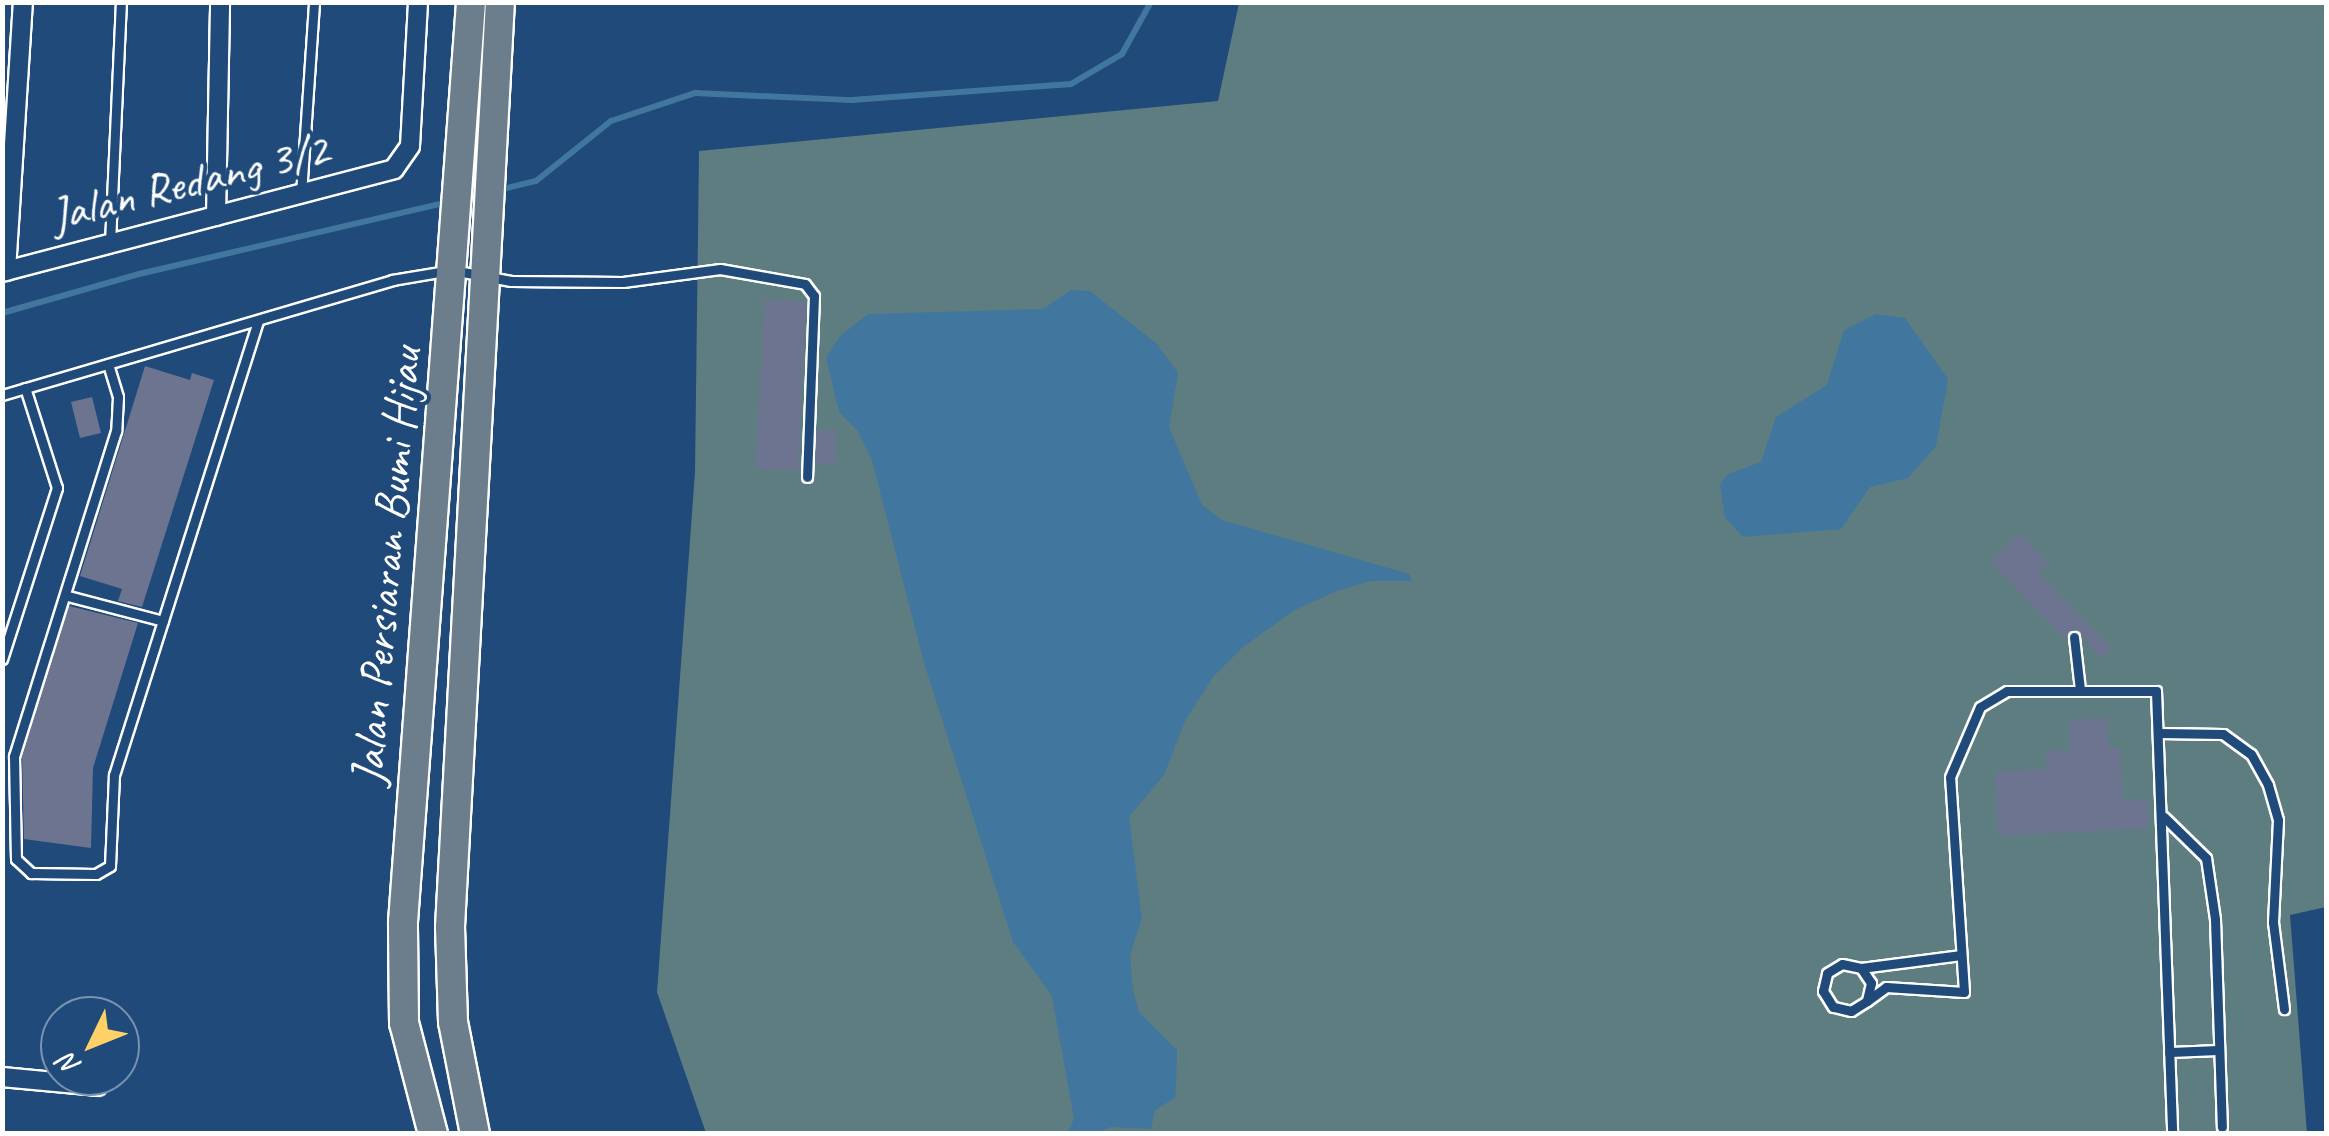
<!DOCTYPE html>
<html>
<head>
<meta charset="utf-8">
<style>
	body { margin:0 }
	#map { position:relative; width:2329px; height:1136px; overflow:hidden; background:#1f4a7a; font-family:Caveat,sans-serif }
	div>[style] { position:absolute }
	.green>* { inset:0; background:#5d7d81 }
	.water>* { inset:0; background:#41779e }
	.stream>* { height:6px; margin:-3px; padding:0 3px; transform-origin:3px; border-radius:3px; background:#41779e }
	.building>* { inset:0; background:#6d7490 }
	.roads { filter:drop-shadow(2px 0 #fff) drop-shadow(-2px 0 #fff) drop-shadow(0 2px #fff) drop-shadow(0 -2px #fff) }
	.service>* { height:9px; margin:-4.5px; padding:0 4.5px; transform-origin:4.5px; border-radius:4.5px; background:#1f4a7a }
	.minor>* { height:18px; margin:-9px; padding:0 9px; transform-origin:9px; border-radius:9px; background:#1f4a7a }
	.primary>* { height:28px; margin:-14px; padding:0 14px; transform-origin:14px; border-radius:14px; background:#6c7d8c }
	span { translate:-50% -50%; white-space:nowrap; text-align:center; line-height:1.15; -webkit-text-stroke:8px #1f4a7a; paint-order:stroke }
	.street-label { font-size:48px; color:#fff }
	.frame { position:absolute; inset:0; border:5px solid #fff; pointer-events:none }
	.north { position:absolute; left:40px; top:996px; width:100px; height:100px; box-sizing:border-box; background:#1f4a7a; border:2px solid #7992af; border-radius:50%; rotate:227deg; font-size:28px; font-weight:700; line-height:40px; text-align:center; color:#fff }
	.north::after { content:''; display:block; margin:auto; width:35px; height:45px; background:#ffd166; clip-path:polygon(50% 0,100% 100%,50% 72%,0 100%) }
</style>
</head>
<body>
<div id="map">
	<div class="green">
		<i style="clip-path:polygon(1239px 3px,2326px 3px,2326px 907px,2290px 915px,2307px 1133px,706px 1133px,657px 992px,695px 472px,699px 151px,1218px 101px)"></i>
	</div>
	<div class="water">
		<i style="clip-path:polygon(1071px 290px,1090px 291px,1157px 344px,1178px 373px,1169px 427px,1202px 505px,1222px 520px,1409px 574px,1412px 581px,1370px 581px,1334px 592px,1293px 611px,1242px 648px,1213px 677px,1185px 721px,1164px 775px,1129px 817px,1142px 918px,1130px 955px,1133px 990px,1139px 1012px,1177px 1050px,1176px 1089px,1175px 1098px,1155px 1110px,1151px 1129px,1110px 1127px,1097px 1134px,1067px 1133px,1074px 1119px,1052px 996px,1013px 942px,924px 663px,872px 460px,858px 431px,839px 412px,826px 358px,840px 336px,868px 314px,1043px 309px)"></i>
		<i style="clip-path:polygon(1876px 314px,1905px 318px,1948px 379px,1936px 446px,1908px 478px,1870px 487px,1841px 529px,1743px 537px,1725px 518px,1720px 485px,1728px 474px,1761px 462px,1776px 417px,1827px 385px,1844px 330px)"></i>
	</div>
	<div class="stream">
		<i style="left:499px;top:190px;width:38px;rotate:-14deg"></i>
		<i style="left:536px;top:181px;width:96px;rotate:-38.7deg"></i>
		<i style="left:611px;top:121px;width:89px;rotate:-18.4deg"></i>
		<i style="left:695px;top:93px;width:157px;rotate:2.6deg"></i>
		<i style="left:852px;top:100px;width:220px;rotate:-4.2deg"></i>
		<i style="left:1071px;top:84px;width:59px;rotate:-30.5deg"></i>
		<i style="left:1122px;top:54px;width:60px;rotate:-60.9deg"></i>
		<i style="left:2px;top:313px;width:142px;rotate:-15.9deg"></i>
		<i style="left:139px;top:274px;width:317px;rotate:-13.1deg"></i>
	</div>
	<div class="building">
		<i style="clip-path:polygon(765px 299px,806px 302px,798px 471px,755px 469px)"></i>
		<i style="clip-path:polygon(145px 366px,190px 380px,192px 373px,214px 380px,142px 607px,118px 601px,122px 589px,80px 576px)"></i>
		<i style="clip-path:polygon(92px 397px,101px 433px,80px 438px,71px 402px)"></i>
		<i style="clip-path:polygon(817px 430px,836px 430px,837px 463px,816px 464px)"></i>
		<i style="clip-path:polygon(2020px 534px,2048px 563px,2038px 572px,2112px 649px,2101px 659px,2078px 630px,2068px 631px,2066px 640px,1991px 562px)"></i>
		<i style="clip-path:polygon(69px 606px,138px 623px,93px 768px,91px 848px,24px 839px,22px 757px)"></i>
		<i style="clip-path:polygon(2107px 718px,2109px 748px,2120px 748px,2123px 801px,2147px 800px,2148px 828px,1998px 836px,1995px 772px,2047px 769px,2046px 751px,2071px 750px,2069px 720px)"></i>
	</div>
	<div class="roads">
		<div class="service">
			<i style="left:301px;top:194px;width:192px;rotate:-86.1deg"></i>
			<i style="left:110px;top:243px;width:241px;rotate:-87.4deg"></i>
			<i style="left:108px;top:364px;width:34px;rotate:73deg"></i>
			<i style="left:118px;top:397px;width:34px;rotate:93deg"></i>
			<i style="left:116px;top:431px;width:341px;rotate:107.4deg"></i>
			<i style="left:14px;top:756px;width:103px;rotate:88.9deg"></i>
			<i style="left:16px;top:859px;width:21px;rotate:43deg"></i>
			<i style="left:31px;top:873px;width:65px;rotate:0.9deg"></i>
			<i style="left:96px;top:874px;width:16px;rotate:-30deg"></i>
			<i style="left:110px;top:866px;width:91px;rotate:-87.5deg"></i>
			<i style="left:114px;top:775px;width:476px;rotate:-72.4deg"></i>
			<i style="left:2px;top:395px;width:407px;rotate:-16.4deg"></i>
			<i style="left:392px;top:280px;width:61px;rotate:-9.5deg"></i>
			<i style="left:452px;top:270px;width:60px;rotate:10.6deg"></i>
			<i style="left:511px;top:281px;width:112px;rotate:0.5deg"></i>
			<i style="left:623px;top:282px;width:98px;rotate:-7.6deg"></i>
			<i style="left:720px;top:269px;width:86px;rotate:10deg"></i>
			<i style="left:805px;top:284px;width:15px;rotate:53deg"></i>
			<i style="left:814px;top:296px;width:181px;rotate:92.2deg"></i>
			<i style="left:68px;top:596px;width:98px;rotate:14.7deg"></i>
			<i style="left:2074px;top:637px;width:53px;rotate:83.5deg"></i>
			<i style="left:2px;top:659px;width:180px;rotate:-72.2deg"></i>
			<i style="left:57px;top:488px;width:105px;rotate:-107.7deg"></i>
			<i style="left:2159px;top:733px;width:64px;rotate:0.9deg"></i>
			<i style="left:2223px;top:734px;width:34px;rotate:36deg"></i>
			<i style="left:2251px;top:754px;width:35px;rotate:61deg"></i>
			<i style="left:2268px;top:785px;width:36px;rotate:74deg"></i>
			<i style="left:2278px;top:820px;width:102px;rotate:92.8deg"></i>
			<i style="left:2273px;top:922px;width:88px;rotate:82.8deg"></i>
			<i style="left:2164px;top:817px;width:59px;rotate:44.3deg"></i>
			<i style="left:2206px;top:858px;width:62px;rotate:81.6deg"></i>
			<i style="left:2215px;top:919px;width:208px;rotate:88.1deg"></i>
			<i style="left:1861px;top:968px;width:18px;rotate:56deg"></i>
			<i style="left:1871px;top:983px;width:18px;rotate:103deg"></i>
			<i style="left:1867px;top:1001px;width:19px;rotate:148deg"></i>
			<i style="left:1851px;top:1011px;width:18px;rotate:-167deg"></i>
			<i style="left:1833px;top:1007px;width:19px;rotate:-122deg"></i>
			<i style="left:1823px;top:991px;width:18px;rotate:-77deg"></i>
			<i style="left:1827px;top:973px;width:17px;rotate:-31deg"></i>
			<i style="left:1842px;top:964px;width:19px;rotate:12deg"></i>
			<i style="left:1861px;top:968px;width:101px;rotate:-7.4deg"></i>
			<i style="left:1867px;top:1001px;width:24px;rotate:-36deg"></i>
			<i style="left:1886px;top:987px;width:78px;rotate:3.7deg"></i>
			<i style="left:1964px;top:992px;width:215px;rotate:-93.7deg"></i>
			<i style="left:1950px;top:777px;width:76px;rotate:-66.8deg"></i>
			<i style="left:1980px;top:707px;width:31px;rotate:-31deg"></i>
			<i style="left:2007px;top:691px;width:149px"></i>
			<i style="left:2156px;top:691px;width:443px;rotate:87.9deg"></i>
			<i style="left:2169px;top:1052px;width:50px;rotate:-2.3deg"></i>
		</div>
		<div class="minor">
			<i style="left:216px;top:216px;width:214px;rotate:-88.9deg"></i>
			<i style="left:6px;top:271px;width:270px;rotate:-86.4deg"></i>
			<i style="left:2px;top:272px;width:405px;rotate:-14.7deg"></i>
			<i style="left:394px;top:169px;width:28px;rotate:-55deg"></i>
			<i style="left:410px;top:146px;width:144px;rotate:-86.8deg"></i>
			<i style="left:2px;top:1077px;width:96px;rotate:5.4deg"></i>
		</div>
		<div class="primary">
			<i style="left:433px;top:1134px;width:115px;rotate:-104.6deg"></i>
			<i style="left:404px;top:1023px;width:101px;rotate:-90.6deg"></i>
			<i style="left:403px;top:922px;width:923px;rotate:-85.77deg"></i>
			<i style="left:475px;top:1134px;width:114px;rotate:-101.1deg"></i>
			<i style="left:453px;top:1022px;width:95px;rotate:-91.8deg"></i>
			<i style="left:450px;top:927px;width:926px;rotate:-86.91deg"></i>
		</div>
	</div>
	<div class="street-label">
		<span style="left:189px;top:182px;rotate:-14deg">Jalan Redang 3/2</span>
		<span style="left:386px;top:566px;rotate:-85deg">Jalan Persiaran Bumi Hijau</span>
	</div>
	<div class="frame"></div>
	<div class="north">N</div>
</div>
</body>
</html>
